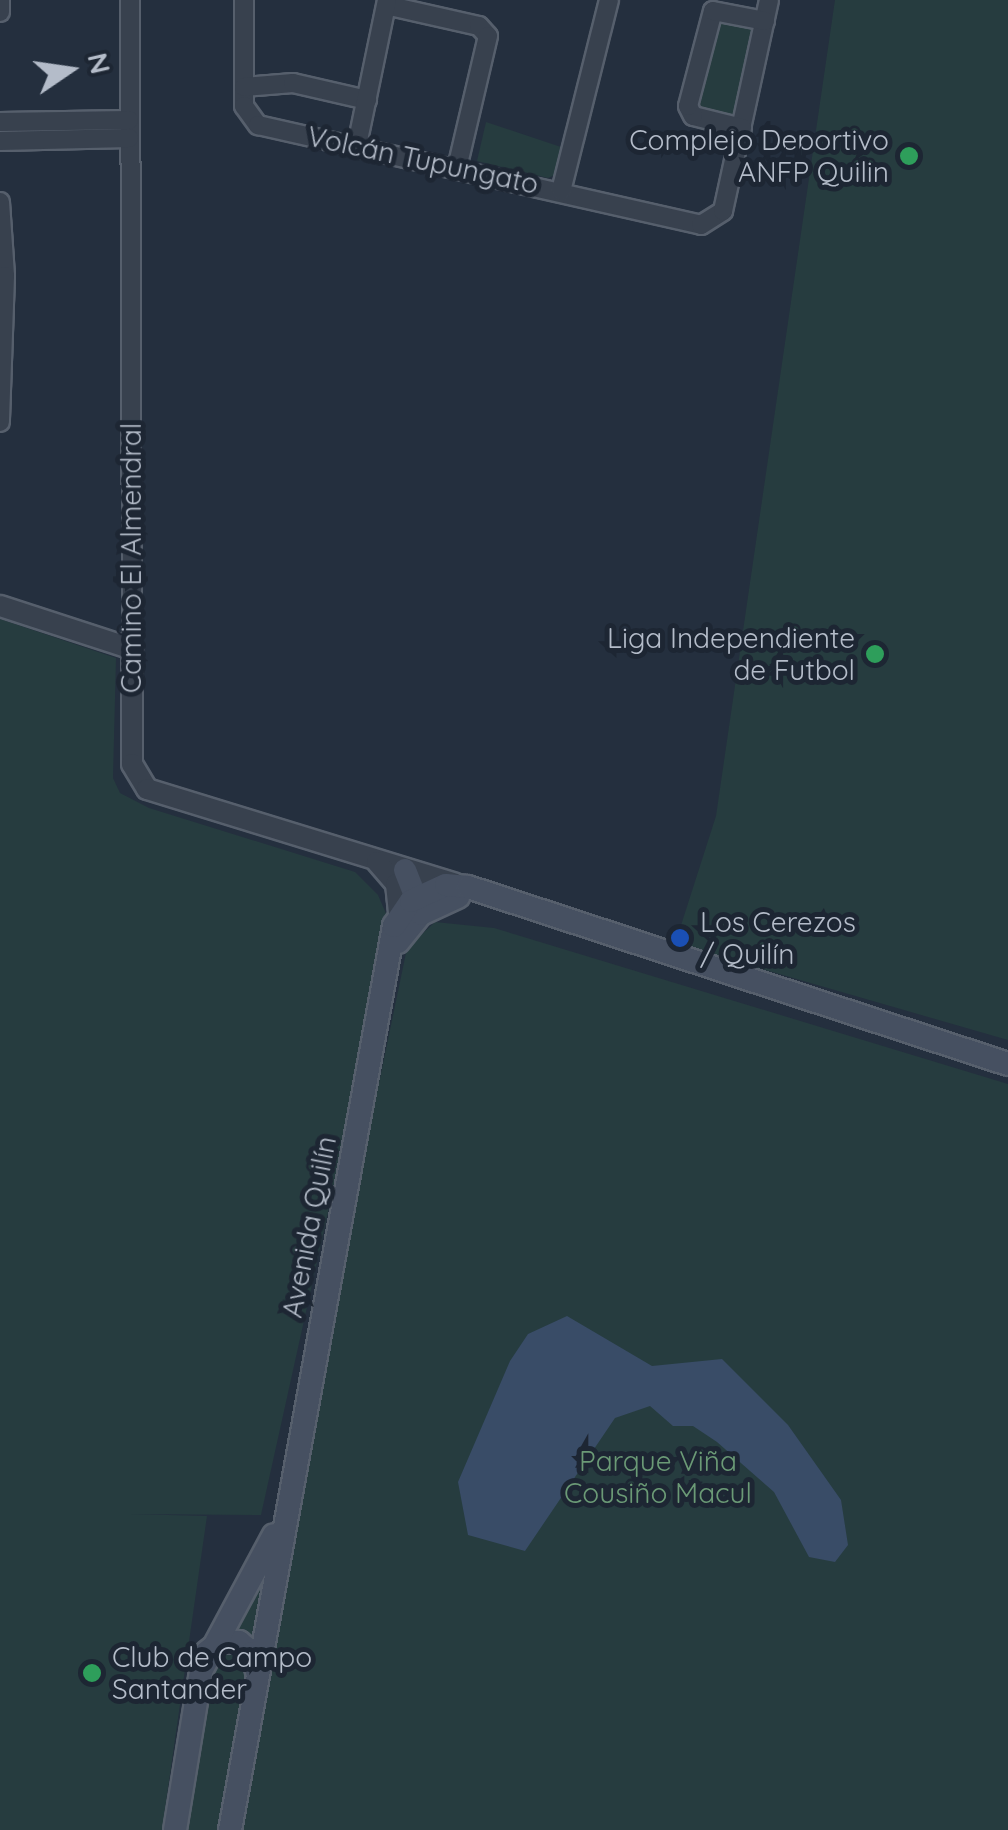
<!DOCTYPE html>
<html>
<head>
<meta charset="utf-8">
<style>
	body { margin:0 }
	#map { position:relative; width:1008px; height:1830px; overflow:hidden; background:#242f3e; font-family:Quicksand,sans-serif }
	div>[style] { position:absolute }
	.green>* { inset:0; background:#263c3f }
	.water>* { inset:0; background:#394c67 }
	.roads { filter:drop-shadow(2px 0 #565f6c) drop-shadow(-2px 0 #565f6c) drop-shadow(0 2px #565f6c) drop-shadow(0 -2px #565f6c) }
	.minor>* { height:18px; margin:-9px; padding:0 9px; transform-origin:9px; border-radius:9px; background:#38414e }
	.tertiary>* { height:20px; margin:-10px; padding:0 10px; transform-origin:10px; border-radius:10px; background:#38414e }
	.secondary>* { height:22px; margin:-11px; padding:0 11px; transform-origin:11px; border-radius:11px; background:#465061 }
	.dots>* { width:28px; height:28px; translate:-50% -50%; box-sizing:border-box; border:5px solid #1d2633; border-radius:50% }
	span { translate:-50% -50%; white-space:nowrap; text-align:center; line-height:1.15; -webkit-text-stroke:10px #1d2633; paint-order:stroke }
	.poi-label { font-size:28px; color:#b4bcc9 }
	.right { translate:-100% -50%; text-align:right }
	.left { translate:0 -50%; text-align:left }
	.street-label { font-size:28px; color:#b4bcc9 }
	.park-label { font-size:28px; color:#6b9a76 }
	.north { position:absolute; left:20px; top:20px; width:100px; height:100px; -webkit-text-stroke:8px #1d2633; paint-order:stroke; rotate:77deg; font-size:28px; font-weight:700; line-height:40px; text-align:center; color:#b4bcc9 }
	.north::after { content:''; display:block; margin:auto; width:35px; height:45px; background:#b4bcc9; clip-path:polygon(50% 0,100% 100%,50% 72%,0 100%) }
</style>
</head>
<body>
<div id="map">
	<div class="green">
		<i style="clip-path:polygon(835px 0,1008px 0,1008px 1040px,675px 944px,716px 816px)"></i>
		<i style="clip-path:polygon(713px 17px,756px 24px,734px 121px,694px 110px)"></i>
		<i style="clip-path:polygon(486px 122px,564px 148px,557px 174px,548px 178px,477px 161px)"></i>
		<i style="clip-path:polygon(0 619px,116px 658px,113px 778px,120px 793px,149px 808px,355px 872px,378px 895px,388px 918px,388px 941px,261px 1515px,129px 1514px,207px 1516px,162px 1830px,0 1830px)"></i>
		<i style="clip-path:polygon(435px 922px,494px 928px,1008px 1084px,1008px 1830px,240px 1830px,352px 1213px,407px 948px)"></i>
		<i style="clip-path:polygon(263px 1580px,252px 1642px,228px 1633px)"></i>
		<i style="clip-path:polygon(233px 1648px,251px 1668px,224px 1830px,187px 1830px,188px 1790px,213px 1669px,218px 1655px)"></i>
	</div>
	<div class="water">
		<i style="clip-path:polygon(567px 1316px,652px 1366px,722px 1359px,788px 1425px,841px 1500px,848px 1545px,835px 1562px,809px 1557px,774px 1492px,717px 1442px,693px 1426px,673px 1426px,650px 1406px,615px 1418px,525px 1551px,468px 1535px,458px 1482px,510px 1361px,528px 1334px)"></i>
	</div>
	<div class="roads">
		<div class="minor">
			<i style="left:130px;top:0;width:649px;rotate:89.82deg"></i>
			<i style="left:244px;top:0;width:106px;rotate:90deg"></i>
			<i style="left:244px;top:106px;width:24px;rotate:54deg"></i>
			<i style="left:258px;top:125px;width:454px;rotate:12.7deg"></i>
			<i style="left:701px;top:225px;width:26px;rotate:-32deg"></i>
			<i style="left:723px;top:211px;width:216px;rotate:-77.7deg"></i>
			<i style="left:390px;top:6px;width:91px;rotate:12.7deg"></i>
			<i style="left:479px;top:26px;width:13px;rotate:48deg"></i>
			<i style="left:488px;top:36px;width:136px;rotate:103.2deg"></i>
			<i style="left:0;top:12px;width:12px;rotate:-90deg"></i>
			<i style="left:244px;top:87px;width:49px;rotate:-4.7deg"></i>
			<i style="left:293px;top:83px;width:76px;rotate:12.9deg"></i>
			<i style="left:0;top:122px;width:129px;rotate:-0.9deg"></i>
			<i style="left:742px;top:128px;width:50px;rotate:-166.2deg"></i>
			<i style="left:693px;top:116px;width:11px;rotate:-117deg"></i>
			<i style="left:688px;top:106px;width:98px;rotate:-75.3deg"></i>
			<i style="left:713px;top:11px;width:53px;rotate:10.9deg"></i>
			<i style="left:0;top:141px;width:129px;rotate:-1.3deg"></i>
			<i style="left:357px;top:145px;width:148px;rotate:-78.3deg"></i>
			<i style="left:561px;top:191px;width:197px;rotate:-75.9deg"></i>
			<i style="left:0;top:202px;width:74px;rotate:86.1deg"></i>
			<i style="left:5px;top:276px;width:146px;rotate:92deg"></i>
		</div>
		<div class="tertiary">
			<i style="left:0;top:606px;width:139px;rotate:18deg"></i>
			<i style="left:132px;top:649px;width:115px;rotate:90deg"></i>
			<i style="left:132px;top:764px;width:29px;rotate:59deg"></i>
			<i style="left:147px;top:789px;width:322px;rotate:17.1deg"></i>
			<i style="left:377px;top:862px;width:29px;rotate:49deg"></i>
			<i style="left:396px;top:884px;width:31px;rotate:84deg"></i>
		</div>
		<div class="secondary">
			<i style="left:405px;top:870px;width:41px;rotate:68.5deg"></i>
			<i style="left:398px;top:942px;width:36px;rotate:-51deg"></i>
			<i style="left:421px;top:914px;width:41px;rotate:-24.7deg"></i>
			<i style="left:207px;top:1652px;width:18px;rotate:-38deg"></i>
			<i style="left:221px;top:1641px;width:18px;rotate:3deg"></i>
			<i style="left:239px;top:1642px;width:17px;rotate:40deg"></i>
			<i style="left:252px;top:1653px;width:20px;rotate:75deg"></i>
			<i style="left:175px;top:1830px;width:161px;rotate:-80.7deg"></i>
			<i style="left:201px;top:1671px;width:154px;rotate:-61.8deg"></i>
			<i style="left:230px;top:1830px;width:919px;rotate:-79.72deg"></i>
			<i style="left:394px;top:926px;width:30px;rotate:-56deg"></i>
			<i style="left:411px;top:901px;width:38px;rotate:-25deg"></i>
			<i style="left:446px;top:885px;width:22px;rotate:5deg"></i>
			<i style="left:468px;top:887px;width:568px;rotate:18.15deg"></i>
		</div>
	</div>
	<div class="dots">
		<i style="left:909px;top:156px;background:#2e9e5b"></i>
		<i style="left:875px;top:654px;background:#2e9e5b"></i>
		<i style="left:680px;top:938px;background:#1a4fb4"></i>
		<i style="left:92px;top:1673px;background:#2e9e5b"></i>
	</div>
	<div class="poi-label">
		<span class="right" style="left:889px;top:156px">Complejo Deportivo<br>ANFP Quilin</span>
		<span class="right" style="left:855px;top:654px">Liga Independiente<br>de Futbol</span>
		<span class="left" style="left:700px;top:938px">Los Cerezos<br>/ Quilín</span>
		<span class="left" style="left:112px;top:1673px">Club de Campo<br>Santander</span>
	</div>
	<div class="street-label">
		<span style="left:423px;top:160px;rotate:12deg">Volcán Tupungato</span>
		<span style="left:131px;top:558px;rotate:-90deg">Camino El Almendral</span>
		<span style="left:309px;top:1227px;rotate:-79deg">Avenida Quilín</span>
	</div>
	<div class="park-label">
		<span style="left:658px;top:1477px">Parque Viña<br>Cousiño Macul</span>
	</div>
	<div class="north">N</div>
</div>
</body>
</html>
